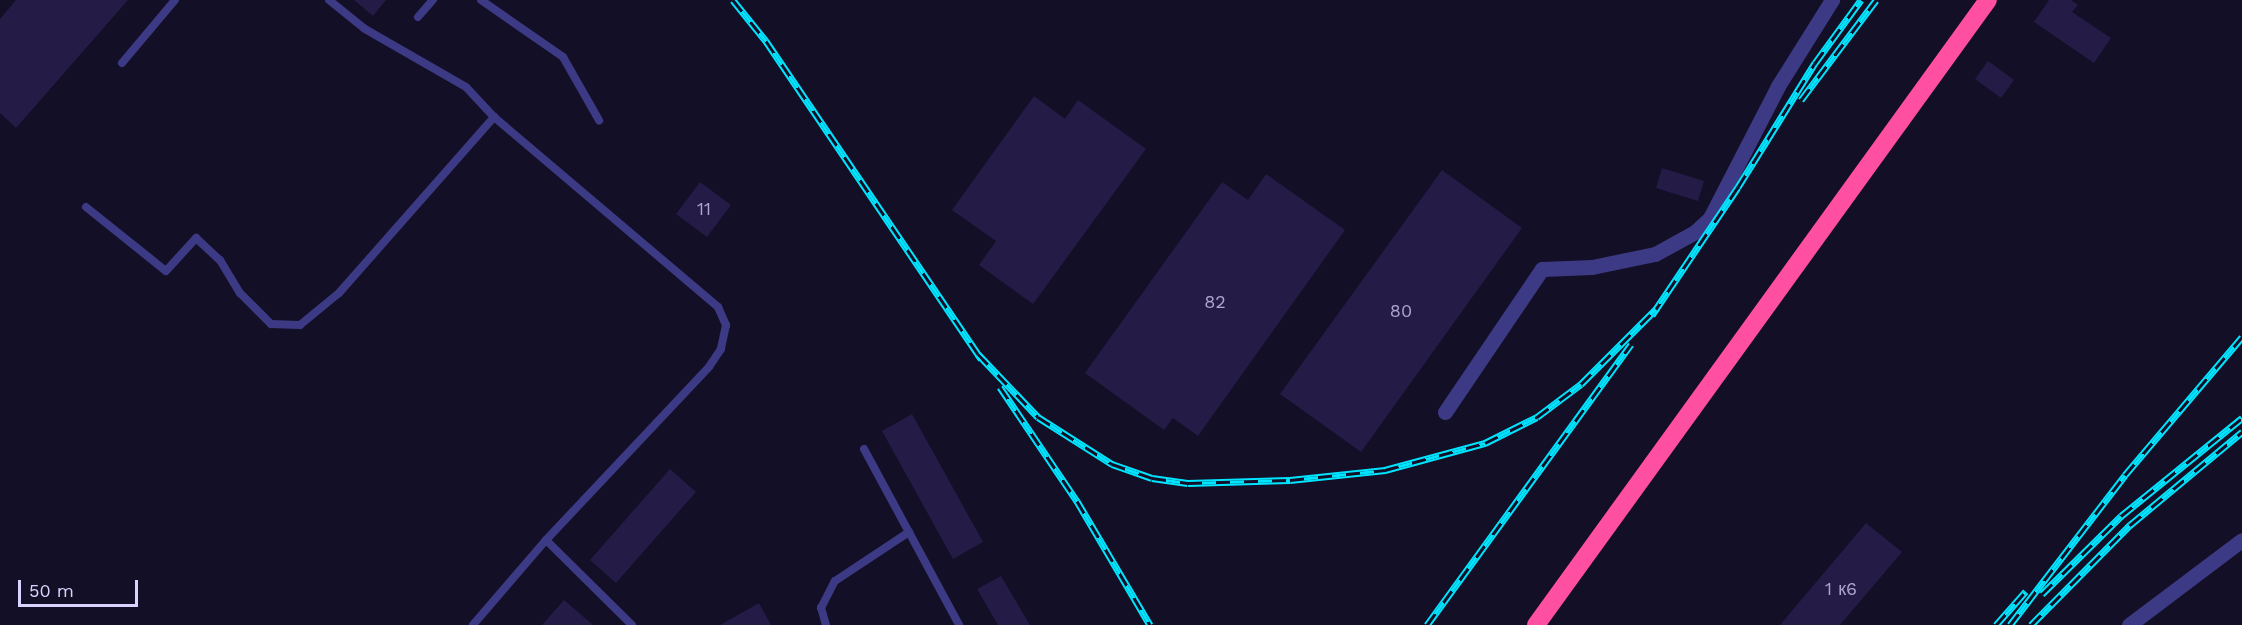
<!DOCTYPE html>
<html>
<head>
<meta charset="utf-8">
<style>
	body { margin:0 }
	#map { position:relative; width:2242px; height:625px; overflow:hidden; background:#130f26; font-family:"Work Sans",sans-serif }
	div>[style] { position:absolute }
	.building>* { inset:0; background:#241b47 }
	.lane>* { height:8px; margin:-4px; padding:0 4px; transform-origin:4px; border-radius:4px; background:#3d3a85 }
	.street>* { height:15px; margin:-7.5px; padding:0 7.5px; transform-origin:7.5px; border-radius:7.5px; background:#3d3a85 }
	.highway>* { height:18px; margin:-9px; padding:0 9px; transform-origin:9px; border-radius:9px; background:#ff4fa3 }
	.rail>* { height:7px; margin-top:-3.5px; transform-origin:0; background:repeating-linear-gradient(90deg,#130f26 0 14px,#00e5ff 0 28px); box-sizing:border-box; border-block:2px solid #00e5ff }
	span { translate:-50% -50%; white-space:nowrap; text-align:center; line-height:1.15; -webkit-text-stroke:5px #130f26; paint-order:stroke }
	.number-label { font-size:18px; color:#aca6d1 }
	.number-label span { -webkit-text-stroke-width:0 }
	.scale { position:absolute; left:18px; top:580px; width:120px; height:27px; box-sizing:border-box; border:3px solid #d9d4ff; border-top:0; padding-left:8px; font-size:18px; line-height:21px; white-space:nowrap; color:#d9d4ff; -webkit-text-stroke:4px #130f26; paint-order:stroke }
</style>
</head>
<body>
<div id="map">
	<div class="building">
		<i style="clip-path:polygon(16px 0,128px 0,16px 128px,0 113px,0 19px)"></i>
		<i style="clip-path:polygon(354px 0,386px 0,373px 16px)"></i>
		<i style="clip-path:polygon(2049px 0,2071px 0,2078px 5px,2072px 12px,2111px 38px,2094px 63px,2034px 22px)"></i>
		<i style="clip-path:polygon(1988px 61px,2014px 80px,2001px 98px,1975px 79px)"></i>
		<i style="clip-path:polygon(1034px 96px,1065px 119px,1078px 100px,1146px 149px,1033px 304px,979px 265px,996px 241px,952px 210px)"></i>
		<i style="clip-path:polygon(1662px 168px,1704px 181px,1698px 201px,1656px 188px)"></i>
		<i style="clip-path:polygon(1442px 170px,1522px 228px,1361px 452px,1280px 394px)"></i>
		<i style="clip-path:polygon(1266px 174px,1345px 230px,1198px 436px,1173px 418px,1164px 430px,1085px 373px,1222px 182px,1248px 200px)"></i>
		<i style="clip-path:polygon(700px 182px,731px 205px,707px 237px,676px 214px)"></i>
		<i style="clip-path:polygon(912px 414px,983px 542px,953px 559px,882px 431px)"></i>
		<i style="clip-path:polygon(670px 469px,696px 492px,616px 583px,590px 560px)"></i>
		<i style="clip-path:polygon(1866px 523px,1902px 552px,1840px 625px,1780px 625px)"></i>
		<i style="clip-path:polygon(1001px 576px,1030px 625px,998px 625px,977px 589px)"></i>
		<i style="clip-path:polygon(564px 600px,593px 625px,542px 625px)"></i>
		<i style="clip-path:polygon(759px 603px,771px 625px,720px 625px)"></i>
	</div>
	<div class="lane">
		<i style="left:329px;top:0;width:46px;rotate:38.9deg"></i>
		<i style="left:365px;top:29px;width:116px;rotate:29.9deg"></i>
		<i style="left:466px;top:87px;width:41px;rotate:47deg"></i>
		<i style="left:494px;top:117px;width:294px;rotate:40.3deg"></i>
		<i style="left:718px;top:307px;width:20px;rotate:66deg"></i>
		<i style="left:726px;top:325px;width:25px;rotate:102deg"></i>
		<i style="left:721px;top:349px;width:22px;rotate:124deg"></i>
		<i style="left:709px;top:367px;width:238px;rotate:133.3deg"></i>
		<i style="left:546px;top:540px;width:112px;rotate:130.7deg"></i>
		<i style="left:481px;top:0;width:100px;rotate:34.8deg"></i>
		<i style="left:563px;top:57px;width:73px;rotate:60.3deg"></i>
		<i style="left:418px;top:17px;width:23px;rotate:-49deg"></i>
		<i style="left:122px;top:63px;width:82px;rotate:-49.9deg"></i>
		<i style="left:86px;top:207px;width:102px;rotate:38.7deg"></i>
		<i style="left:166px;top:271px;width:45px;rotate:-47.7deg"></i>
		<i style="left:196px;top:238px;width:33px;rotate:43deg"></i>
		<i style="left:220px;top:260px;width:39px;rotate:59deg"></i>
		<i style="left:240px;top:293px;width:44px;rotate:45deg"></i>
		<i style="left:271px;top:324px;width:29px;rotate:2deg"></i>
		<i style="left:300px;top:325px;width:50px;rotate:-39.4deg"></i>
		<i style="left:339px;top:293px;width:235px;rotate:-48.6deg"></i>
		<i style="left:864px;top:449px;width:200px;rotate:61.6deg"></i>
		<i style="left:546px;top:540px;width:121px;rotate:44.7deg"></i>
		<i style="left:826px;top:625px;width:18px;rotate:-106deg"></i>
		<i style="left:821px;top:608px;width:30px;rotate:-63deg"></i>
		<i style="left:835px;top:581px;width:89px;rotate:-33.5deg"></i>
	</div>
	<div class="street">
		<i style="left:1445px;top:412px;width:173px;rotate:-55.9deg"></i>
		<i style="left:1542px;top:269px;width:50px;rotate:-2.3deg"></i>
		<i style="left:1592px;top:267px;width:64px;rotate:-11.7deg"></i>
		<i style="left:1655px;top:254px;width:46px;rotate:-28.8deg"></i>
		<i style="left:1695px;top:232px;width:21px;rotate:-43deg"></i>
		<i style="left:1710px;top:218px;width:148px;rotate:-62.7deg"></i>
		<i style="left:1778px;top:86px;width:102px;rotate:-57.9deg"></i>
		<i style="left:2129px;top:625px;width:141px;rotate:-37deg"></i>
	</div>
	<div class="highway">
		<i style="left:1536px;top:625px;width:771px;rotate:-54.13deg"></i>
	</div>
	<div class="rail">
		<i style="left:733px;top:0;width:53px;rotate:51.2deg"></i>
		<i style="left:766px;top:41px;width:384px;rotate:55.9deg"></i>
		<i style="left:1801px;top:100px;width:125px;rotate:-53.1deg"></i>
		<i style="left:1652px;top:315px;width:154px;rotate:-56.1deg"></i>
		<i style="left:1738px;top:187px;width:146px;rotate:-58.2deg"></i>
		<i style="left:1815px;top:63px;width:78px;rotate:-53.9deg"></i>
		<i style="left:978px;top:354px;width:87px;rotate:46.4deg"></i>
		<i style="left:1038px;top:417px;width:88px;rotate:32.4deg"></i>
		<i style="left:1112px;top:464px;width:42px;rotate:19.3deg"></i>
		<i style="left:1152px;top:478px;width:36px;rotate:8deg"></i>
		<i style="left:1188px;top:483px;width:102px;rotate:-1.7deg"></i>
		<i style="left:1290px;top:480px;width:96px;rotate:-6deg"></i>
		<i style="left:1385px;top:470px;width:104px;rotate:-15.1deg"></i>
		<i style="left:1485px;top:443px;width:58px;rotate:-26.6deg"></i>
		<i style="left:1537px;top:417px;width:55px;rotate:-36.9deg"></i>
		<i style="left:1581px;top:384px;width:106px;rotate:-45deg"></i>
		<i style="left:1000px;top:387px;width:138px;rotate:56deg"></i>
		<i style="left:1077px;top:501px;width:144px;rotate:59.5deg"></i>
		<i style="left:2042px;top:594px;width:111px;rotate:-44.6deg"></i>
		<i style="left:2121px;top:516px;width:156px;rotate:-39deg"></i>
		<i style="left:1427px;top:625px;width:347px;rotate:-54deg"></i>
		<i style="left:1996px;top:625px;width:45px;rotate:-48.6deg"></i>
		<i style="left:2010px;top:625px;width:189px;rotate:-52.5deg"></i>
		<i style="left:2125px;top:475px;width:181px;rotate:-49.7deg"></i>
		<i style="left:2031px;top:625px;width:141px;rotate:-45.3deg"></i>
		<i style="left:2130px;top:525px;width:146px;rotate:-39.7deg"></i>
	</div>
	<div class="number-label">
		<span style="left:704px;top:209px">11</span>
		<span style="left:1215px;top:302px">82</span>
		<span style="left:1401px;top:311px">80</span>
		<span style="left:1841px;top:589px">1 к6</span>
	</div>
	<div class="scale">50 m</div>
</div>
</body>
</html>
